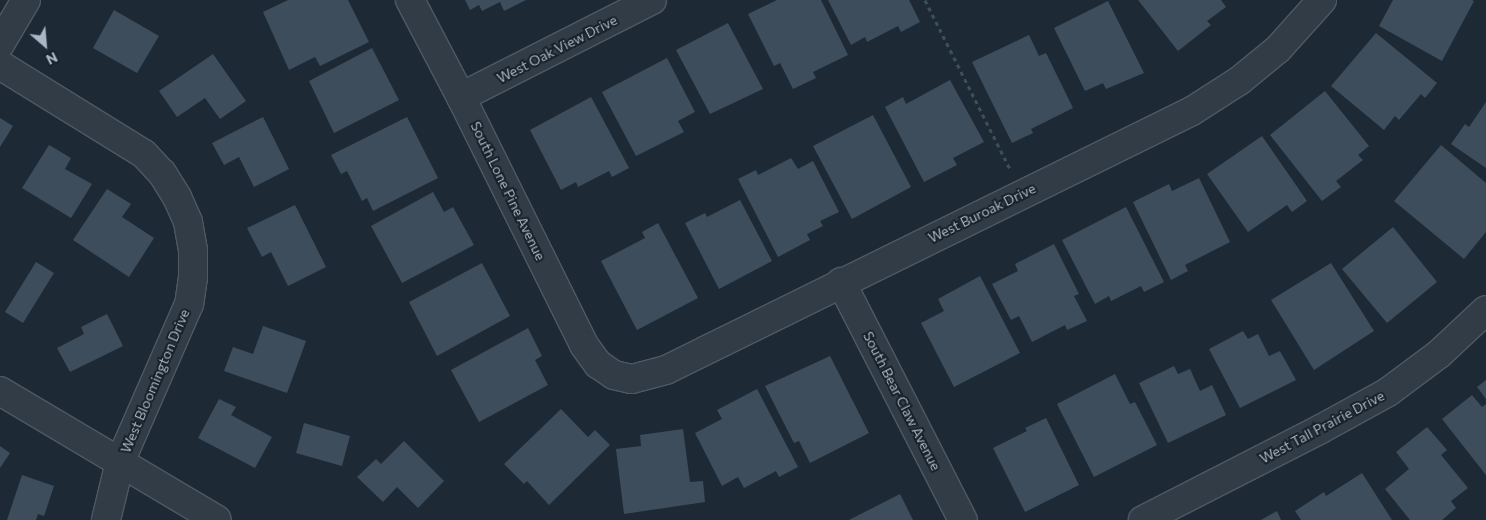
<!DOCTYPE html>
<html>
<head>
<meta charset="utf-8">
<style>
	body { margin:0 }
	#map { position:relative; width:1486px; height:520px; overflow:hidden; background:#1d2a36; font-family:Commissioner,sans-serif }
	div>[style] { position:absolute }
	.building>* { inset:0; background:#3e4d5b }
	.path>* { height:3px; margin-top:-1.5px; transform-origin:0; background:repeating-linear-gradient(90deg,#3a5251 0 4px,transparent 0 8px) }
	.roads { filter:drop-shadow(1px 0 #4e5965) drop-shadow(-1px 0 #4e5965) drop-shadow(0 1px #4e5965) drop-shadow(0 -1px #4e5965) }
	.minor>* { height:28px; margin:-14px; padding:0 14px; transform-origin:14px; border-radius:14px; background:#313c46 }
	span { translate:-50% -50%; white-space:nowrap; text-align:center; line-height:1.15; -webkit-text-stroke:4px #17212b; paint-order:stroke }
	.street-label { font-size:14px; color:#aab6c4 }
	.north { position:absolute; left:20px; top:20px; width:50px; height:50px; -webkit-text-stroke:4px #17212b; paint-order:stroke; rotate:153deg; font-size:14px; font-weight:700; line-height:20px; text-align:center; color:#aab6c4 }
	.north::after { content:''; display:block; margin:auto; width:18px; height:22px; background:#aab6c4; clip-path:polygon(50% 0,100% 100%,50% 72%,0 100%) }
</style>
</head>
<body>
<div id="map">
	<div class="building">
		<i style="clip-path:polygon(288px 0,348px 0,369px 42px,320px 66px,315px 57px,289px 70px,263px 12px)"></i>
		<i style="clip-path:polygon(465px 0,526px 0,504px 11px,500px 2px,482px 11px,479px 5px,470px 10px)"></i>
		<i style="clip-path:polygon(777px 0,821px 0,848px 55px,813px 72px,816px 78px,793px 89px,780px 63px,774px 66px,748px 14px)"></i>
		<i style="clip-path:polygon(828px 0,909px 0,920px 22px,901px 32px,898px 26px,867px 42px,865px 37px,851px 45px)"></i>
		<i style="clip-path:polygon(1138px 0,1221px 0,1226px 7px,1207px 21px,1211px 25px,1178px 51px)"></i>
		<i style="clip-path:polygon(1393px 0,1472px 0,1474px 1px,1442px 61px,1379px 26px)"></i>
		<i style="clip-path:polygon(1108px 1px,1144px 73px,1106px 89px,1103px 83px,1085px 91px,1054px 28px)"></i>
		<i style="clip-path:polygon(114px 10px,159px 36px,137px 73px,93px 48px)"></i>
		<i style="clip-path:polygon(728px 23px,763px 89px,710px 114px,676px 50px)"></i>
		<i style="clip-path:polygon(1376px 33px,1437px 83px,1425px 98px,1421px 94px,1399px 120px,1395px 116px,1384px 130px,1331px 86px)"></i>
		<i style="clip-path:polygon(1029px 35px,1039px 56px,1046px 53px,1073px 108px,1031px 129px,1033px 133px,1012px 143px,972px 62px)"></i>
		<i style="clip-path:polygon(372px 48px,399px 100px,334px 133px,309px 81px)"></i>
		<i style="clip-path:polygon(213px 54px,246px 101px,220px 119px,205px 98px,177px 117px,159px 91px)"></i>
		<i style="clip-path:polygon(667px 58px,695px 112px,678px 121px,684px 132px,636px 156px,602px 92px)"></i>
		<i style="clip-path:polygon(950px 80px,984px 142px,953px 158px,957px 165px,924px 182px,885px 107px,903px 97px,906px 104px)"></i>
		<i style="clip-path:polygon(1325px 91px,1369px 146px,1358px 155px,1363px 160px,1336px 181px,1341px 187px,1322px 201px,1270px 135px)"></i>
		<i style="clip-path:polygon(591px 97px,629px 168px,612px 177px,609px 171px,578px 187px,576px 182px,561px 190px,530px 130px)"></i>
		<i style="clip-path:polygon(1486px 102px,1486px 168px,1451px 144px,1465px 124px,1469px 127px)"></i>
		<i style="clip-path:polygon(873px 115px,911px 187px,852px 219px,813px 146px)"></i>
		<i style="clip-path:polygon(263px 117px,289px 169px,254px 187px,239px 157px,224px 165px,212px 143px)"></i>
		<i style="clip-path:polygon(407px 117px,438px 178px,373px 211px,367px 198px,362px 201px,347px 171px,341px 174px,331px 155px)"></i>
		<i style="clip-path:polygon(0 118px,13px 126px,0 147px)"></i>
		<i style="clip-path:polygon(1262px 136px,1307px 201px,1292px 212px,1287px 205px,1248px 232px,1207px 174px)"></i>
		<i style="clip-path:polygon(49px 145px,71px 158px,65px 169px,92px 184px,71px 218px,22px 188px)"></i>
		<i style="clip-path:polygon(1441px 145px,1486px 183px,1486px 232px,1464px 259px,1394px 201px)"></i>
		<i style="clip-path:polygon(791px 158px,798px 169px,813px 161px,839px 212px,820px 221px,823px 226px,807px 234px,810px 240px,778px 257px,738px 179px,756px 170px,758px 175px)"></i>
		<i style="clip-path:polygon(1199px 178px,1230px 242px,1185px 265px,1188px 271px,1171px 280px,1133px 202px,1169px 184px,1172px 191px)"></i>
		<i style="clip-path:polygon(107px 189px,131px 204px,122px 217px,154px 238px,129px 277px,73px 240px)"></i>
		<i style="clip-path:polygon(433px 192px,444px 212px,453px 207px,474px 245px,402px 283px,371px 226px)"></i>
		<i style="clip-path:polygon(740px 200px,772px 261px,719px 289px,685px 223px,705px 213px,707px 217px)"></i>
		<i style="clip-path:polygon(295px 205px,326px 267px,288px 286px,271px 252px,262px 257px,247px 228px)"></i>
		<i style="clip-path:polygon(1126px 207px,1164px 282px,1144px 292px,1141px 286px,1111px 301px,1109px 296px,1095px 304px,1062px 240px)"></i>
		<i style="clip-path:polygon(658px 223px,698px 298px,637px 330px,601px 261px,645px 238px,642px 232px)"></i>
		<i style="clip-path:polygon(1393px 227px,1437px 282px,1387px 323px,1342px 269px)"></i>
		<i style="clip-path:polygon(1054px 244px,1079px 294px,1074px 296px,1087px 321px,1067px 330px,1065px 325px,1032px 342px,1019px 316px,1011px 320px,992px 284px,1018px 271px,1015px 264px)"></i>
		<i style="clip-path:polygon(36px 262px,54px 273px,23px 323px,5px 312px)"></i>
		<i style="clip-path:polygon(482px 263px,510px 316px,437px 356px,409px 302px)"></i>
		<i style="clip-path:polygon(1331px 263px,1374px 331px,1314px 370px,1271px 300px)"></i>
		<i style="clip-path:polygon(980px 276px,1020px 353px,954px 387px,921px 323px,944px 311px,938px 299px)"></i>
		<i style="clip-path:polygon(107px 314px,123px 346px,70px 372px,57px 348px,84px 334px,81px 327px)"></i>
		<i style="clip-path:polygon(263px 326px,306px 341px,287px 393px,224px 371px,233px 347px,253px 354px)"></i>
		<i style="clip-path:polygon(528px 328px,542px 356px,535px 360px,548px 385px,479px 422px,451px 370px)"></i>
		<i style="clip-path:polygon(1243px 331px,1248px 339px,1258px 334px,1269px 356px,1280px 351px,1296px 380px,1240px 408px,1209px 349px)"></i>
		<i style="clip-path:polygon(830px 356px,869px 433px,810px 463px,799px 441px,794px 443px,765px 386px)"></i>
		<i style="clip-path:polygon(1174px 366px,1178px 374px,1190px 369px,1200px 391px,1212px 385px,1226px 415px,1168px 443px,1139px 383px)"></i>
		<i style="clip-path:polygon(1115px 374px,1130px 404px,1135px 402px,1157px 445px,1094px 477px,1057px 404px)"></i>
		<i style="clip-path:polygon(1486px 380px,1486px 399px,1477px 387px)"></i>
		<i style="clip-path:polygon(757px 389px,798px 467px,779px 477px,776px 471px,744px 488px,738px 477px,722px 486px,695px 433px,722px 419px,717px 410px)"></i>
		<i style="clip-path:polygon(1472px 395px,1482px 407px,1486px 404px,1486px 475px,1442px 419px)"></i>
		<i style="clip-path:polygon(219px 399px,236px 407px,231px 415px,272px 437px,255px 468px,198px 438px)"></i>
		<i style="clip-path:polygon(561px 409px,588px 437px,595px 430px,610px 445px,549px 505px,527px 481px,524px 484px,504px 464px)"></i>
		<i style="clip-path:polygon(1046px 418px,1079px 485px,1025px 512px,993px 448px,1027px 431px,1025px 428px)"></i>
		<i style="clip-path:polygon(304px 423px,350px 436px,342px 466px,296px 453px)"></i>
		<i style="clip-path:polygon(1427px 427px,1447px 450px,1441px 455px,1468px 488px,1451px 501px,1456px 508px,1442px 520px,1410px 520px,1385px 489px,1409px 469px,1396px 452px)"></i>
		<i style="clip-path:polygon(683px 429px,690px 482px,703px 481px,705px 502px,624px 514px,616px 449px,641px 446px,640px 435px)"></i>
		<i style="clip-path:polygon(404px 441px,444px 481px,418px 508px,397px 487px,383px 502px,357px 477px,376px 459px,381px 464px)"></i>
		<i style="clip-path:polygon(0 446px,10px 453px,0 468px)"></i>
		<i style="clip-path:polygon(1362px 473px,1392px 520px,1301px 520px,1295px 511px,1324px 492px,1326px 496px)"></i>
		<i style="clip-path:polygon(22px 475px,54px 486px,44px 516px,38px 514px,36px 520px,7px 520px)"></i>
		<i style="clip-path:polygon(900px 494px,913px 520px,849px 520px)"></i>
		<i style="clip-path:polygon(1277px 511px,1281px 520px,1261px 520px)"></i>
	</div>
	<div class="path">
		<i style="left:925px;top:0;width:189px;rotate:63.3deg"></i>
	</div>
	<div class="roads">
		<div class="minor">
			<i style="left:410px;top:0;width:110px;rotate:62.3deg"></i>
			<i style="left:461px;top:97px;width:277px;rotate:63.6deg"></i>
			<i style="left:584px;top:345px;width:24px;rotate:54deg"></i>
			<i style="left:598px;top:364px;width:19px;rotate:35deg"></i>
			<i style="left:614px;top:375px;width:18px;rotate:13deg"></i>
			<i style="left:632px;top:379px;width:35px;rotate:-15deg"></i>
			<i style="left:666px;top:370px;width:586px;rotate:-26.22deg"></i>
			<i style="left:1192px;top:111px;width:56px;rotate:-32.6deg"></i>
			<i style="left:1239px;top:81px;width:50px;rotate:-39.4deg"></i>
			<i style="left:1278px;top:49px;width:66px;rotate:-48.1deg"></i>
			<i style="left:0;top:44px;width:51px;rotate:-59.4deg"></i>
			<i style="left:0;top:65px;width:169px;rotate:31.7deg"></i>
			<i style="left:144px;top:154px;width:26px;rotate:47deg"></i>
			<i style="left:162px;top:173px;width:28px;rotate:58deg"></i>
			<i style="left:177px;top:197px;width:27px;rotate:66deg"></i>
			<i style="left:188px;top:222px;width:28px;rotate:80deg"></i>
			<i style="left:193px;top:250px;width:27px;rotate:90deg"></i>
			<i style="left:193px;top:277px;width:27px;rotate:98deg"></i>
			<i style="left:189px;top:304px;width:172px;rotate:113.6deg"></i>
			<i style="left:120px;top:462px;width:60px;rotate:103.6deg"></i>
			<i style="left:461px;top:97px;width:214px;rotate:-26.9deg"></i>
			<i style="left:841px;top:282px;width:267px;rotate:62.9deg"></i>
			<i style="left:0;top:391px;width:252px;rotate:30.7deg"></i>
			<i style="left:1143px;top:520px;width:198px;rotate:-27.1deg"></i>
			<i style="left:1319px;top:430px;width:79px;rotate:-28.8deg"></i>
			<i style="left:1388px;top:392px;width:64px;rotate:-36.7deg"></i>
			<i style="left:1439px;top:354px;width:64px;rotate:-43.1deg"></i>
		</div>
	</div>
	<div class="street-label">
		<span style="left:557px;top:49px;rotate:-27deg">West Oak View Drive</span>
		<span style="left:508px;top:191px;rotate:64deg">South Lone Pine Avenue</span>
		<span style="left:982px;top:213px;rotate:-26deg">West Buroak Drive</span>
		<span style="left:155px;top:381px;rotate:-67deg">West Bloomington Drive</span>
		<span style="left:902px;top:401px;rotate:63deg">South Bear Claw Avenue</span>
		<span style="left:1322px;top:427px;rotate:-28deg">West Tall Prairie Drive</span>
	</div>
	<div class="north">N</div>
</div>
</body>
</html>
